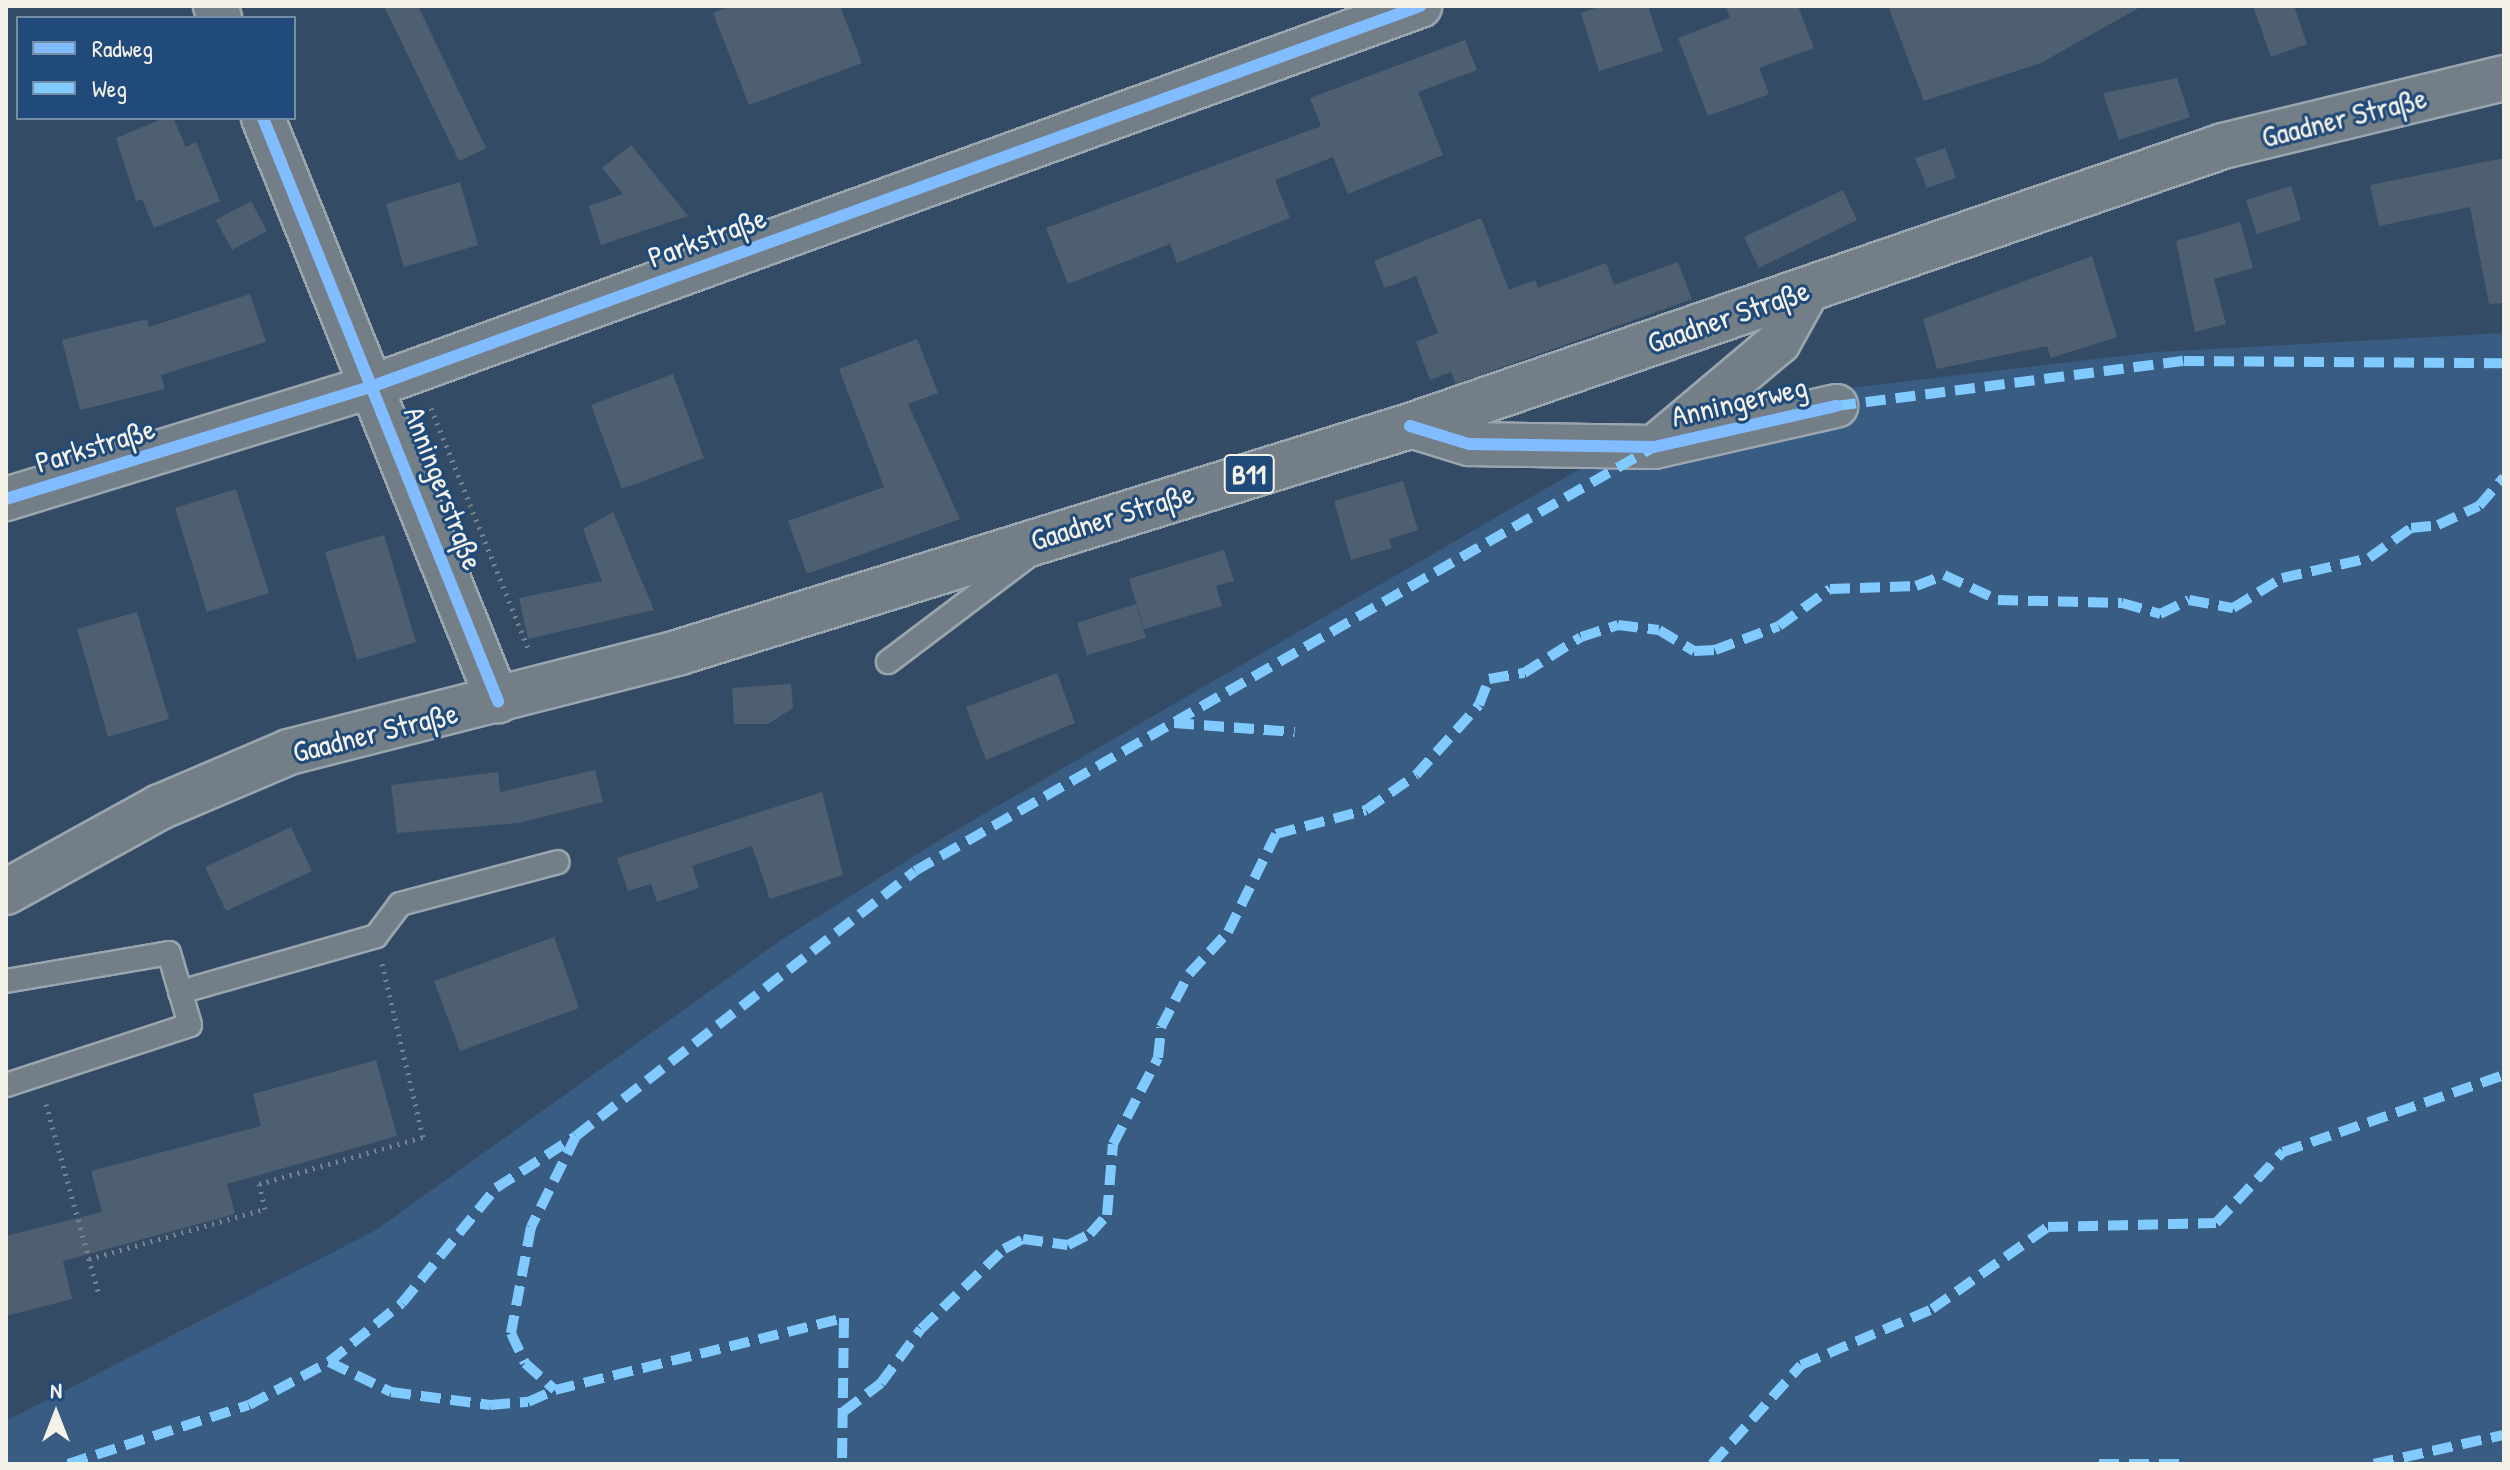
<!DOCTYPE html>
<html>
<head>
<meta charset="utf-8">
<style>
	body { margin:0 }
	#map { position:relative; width:2510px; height:1470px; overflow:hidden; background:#344b65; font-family:"Patrick Hand",sans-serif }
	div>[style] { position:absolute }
	.green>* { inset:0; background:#395c83 }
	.building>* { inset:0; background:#4e5f72 }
	.path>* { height:5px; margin-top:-2.5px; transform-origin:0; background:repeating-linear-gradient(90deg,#78838f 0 2px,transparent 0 8px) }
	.roads { filter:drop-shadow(2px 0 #9ba5af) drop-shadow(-2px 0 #9ba5af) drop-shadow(0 2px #9ba5af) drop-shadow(0 -2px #9ba5af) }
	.lane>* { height:22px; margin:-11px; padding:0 11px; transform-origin:11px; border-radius:11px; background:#737e87 }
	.street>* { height:42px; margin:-21px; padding:0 21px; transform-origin:21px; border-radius:21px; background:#737e87 }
	.primary>* { height:44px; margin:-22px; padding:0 22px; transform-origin:22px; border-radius:22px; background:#737e87 }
	.quiet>* { height:10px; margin-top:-5px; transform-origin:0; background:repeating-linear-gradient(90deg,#80caff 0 20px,transparent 0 30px) }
	.cycleway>* { height:12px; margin:-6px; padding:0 6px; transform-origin:6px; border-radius:6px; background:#80bcff }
	span { translate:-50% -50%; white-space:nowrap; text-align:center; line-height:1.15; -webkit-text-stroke:6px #1f4a7a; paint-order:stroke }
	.shield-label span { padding:2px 6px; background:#1f4a7a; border:2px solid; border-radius:6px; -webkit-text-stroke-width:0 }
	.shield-label { font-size:28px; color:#f4f1e8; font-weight:700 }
	.street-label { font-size:30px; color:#f4f1e8 }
	.frame { position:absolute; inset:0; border:8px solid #f4f1e8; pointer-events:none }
	.legend { position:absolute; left:16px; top:16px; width:280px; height:104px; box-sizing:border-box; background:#1f4a7a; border:2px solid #748da6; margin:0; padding:10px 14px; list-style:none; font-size:24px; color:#f4f1e8 }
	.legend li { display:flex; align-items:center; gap:16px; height:40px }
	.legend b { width:40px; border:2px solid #748da6 }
	.north { position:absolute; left:16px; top:1374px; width:80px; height:80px; -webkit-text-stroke:6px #1f4a7a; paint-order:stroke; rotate:0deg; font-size:22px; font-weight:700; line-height:32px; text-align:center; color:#f4f1e8 }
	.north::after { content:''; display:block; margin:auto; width:28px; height:36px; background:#f4f1e8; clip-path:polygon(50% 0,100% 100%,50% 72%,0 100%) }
</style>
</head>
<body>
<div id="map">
	<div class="green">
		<i style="clip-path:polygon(2504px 333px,2504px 1464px,6px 1464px,6px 1421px,376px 1230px,784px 938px,946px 836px,1652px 427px,1850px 388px,2156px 352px)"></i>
	</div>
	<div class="building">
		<i style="clip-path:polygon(384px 6px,418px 6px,486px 148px,459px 161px)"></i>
		<i style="clip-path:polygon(731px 6px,840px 6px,862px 63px,749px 105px,713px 13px)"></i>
		<i style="clip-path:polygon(1601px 6px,1648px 6px,1663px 51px,1599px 71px,1581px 13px)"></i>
		<i style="clip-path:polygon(1726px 6px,1798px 6px,1814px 48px,1759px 68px,1769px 94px,1708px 116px,1678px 38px,1730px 18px)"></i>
		<i style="clip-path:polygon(1888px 6px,2142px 6px,2041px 63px,1924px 101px)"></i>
		<i style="clip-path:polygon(2253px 6px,2294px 6px,2307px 44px,2271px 57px)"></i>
		<i style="clip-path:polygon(1465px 40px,1477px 70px,1418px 92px,1443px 155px,1348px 194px,1333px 157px,1275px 180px,1290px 218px,1177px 263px,1170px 244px,1068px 284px,1046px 228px,1321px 126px,1310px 98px)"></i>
		<i style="clip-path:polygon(2177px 78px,2190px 117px,2119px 140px,2103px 93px)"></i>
		<i style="clip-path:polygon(164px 118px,173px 118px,186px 147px,196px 142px,220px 201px,154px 228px,142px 199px,136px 201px,116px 138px)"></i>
		<i style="clip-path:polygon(631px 145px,688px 216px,601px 245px,589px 206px,623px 194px,602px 168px)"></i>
		<i style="clip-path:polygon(1945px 148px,1956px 178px,1927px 188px,1915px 158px)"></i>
		<i style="clip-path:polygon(2504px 158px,2504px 303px,2489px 304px,2470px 207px,2379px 226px,2370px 185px)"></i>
		<i style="clip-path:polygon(460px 182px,478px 245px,404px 267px,386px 204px)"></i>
		<i style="clip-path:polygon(2291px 186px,2301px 220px,2257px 234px,2246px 200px)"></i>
		<i style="clip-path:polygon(1843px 190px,1857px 220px,1759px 268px,1744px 237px)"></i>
		<i style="clip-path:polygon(251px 201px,267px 231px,232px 250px,216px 220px)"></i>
		<i style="clip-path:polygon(1481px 218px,1509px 290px,1535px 280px,1538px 288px,1606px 263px,1614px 285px,1678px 262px,1692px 299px,1456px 384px,1451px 372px,1430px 380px,1416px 342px,1438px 333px,1416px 276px,1385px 288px,1374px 261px)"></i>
		<i style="clip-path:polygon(2240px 222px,2253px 268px,2214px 279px,2226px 324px,2195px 332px,2176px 241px)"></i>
		<i style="clip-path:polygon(2092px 256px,2117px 337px,2051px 358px,2047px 346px,1937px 369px,1923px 319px)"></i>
		<i style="clip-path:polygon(250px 294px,266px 342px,161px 375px,165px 389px,80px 410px,62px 340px,147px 319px,149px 327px)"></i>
		<i style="clip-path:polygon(917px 339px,938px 393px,908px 404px,960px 519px,807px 574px,788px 521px,884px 487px,839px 369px)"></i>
		<i style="clip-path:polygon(673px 374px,704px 458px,622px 489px,591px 405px)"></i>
		<i style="clip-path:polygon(1403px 481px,1418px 530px,1389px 539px,1392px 548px,1351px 560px,1334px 501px)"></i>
		<i style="clip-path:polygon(236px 489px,269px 593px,207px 612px,175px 508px)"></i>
		<i style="clip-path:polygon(613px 512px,654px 610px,528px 639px,519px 598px,602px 581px,583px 529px)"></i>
		<i style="clip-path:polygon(384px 535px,416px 642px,357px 660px,325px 552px)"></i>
		<i style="clip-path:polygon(1224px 550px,1234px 581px,1216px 586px,1222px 606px,1144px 629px,1129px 579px)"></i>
		<i style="clip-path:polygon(1136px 604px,1146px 638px,1087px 655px,1077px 623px)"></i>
		<i style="clip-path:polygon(137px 612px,169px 719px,108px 737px,77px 629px)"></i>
		<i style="clip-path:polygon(1057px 673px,1075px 723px,986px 760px,966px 707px)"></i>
		<i style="clip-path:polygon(791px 684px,793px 708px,768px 724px,734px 724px,732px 688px)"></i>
		<i style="clip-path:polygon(595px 770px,603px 802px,518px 823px,397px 833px,391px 785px,498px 772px,500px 792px)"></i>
		<i style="clip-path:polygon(822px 792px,843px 875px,770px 899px,752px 846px,692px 866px,699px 888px,657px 902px,651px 884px,628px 891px,617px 858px)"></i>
		<i style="clip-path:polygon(291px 827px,312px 871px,226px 911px,205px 867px)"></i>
		<i style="clip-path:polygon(554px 937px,579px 1008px,460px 1051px,434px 981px)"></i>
		<i style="clip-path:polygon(376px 1060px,397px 1136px,227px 1184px,235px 1214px,63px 1261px,72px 1299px,6px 1316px,6px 1236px,102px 1212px,91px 1171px,261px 1126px,253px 1094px)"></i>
	</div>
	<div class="path">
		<i style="left:431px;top:408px;width:259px;rotate:68deg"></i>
		<i style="left:46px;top:1104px;width:195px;rotate:74.5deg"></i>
		<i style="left:89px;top:1259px;width:183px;rotate:-15.9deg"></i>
		<i style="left:265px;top:1209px;width:26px;rotate:-103deg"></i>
		<i style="left:259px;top:1184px;width:171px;rotate:-16deg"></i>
		<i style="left:423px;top:1137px;width:178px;rotate:-103.3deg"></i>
	</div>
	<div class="roads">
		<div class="lane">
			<i style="left:888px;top:662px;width:174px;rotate:-37.1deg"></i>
			<i style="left:6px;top:981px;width:165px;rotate:-9.7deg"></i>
			<i style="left:169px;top:953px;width:75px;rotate:73.7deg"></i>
			<i style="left:190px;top:1025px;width:194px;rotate:161.9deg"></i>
			<i style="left:180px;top:992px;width:204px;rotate:-15.9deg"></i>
			<i style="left:376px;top:936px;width:40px;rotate:-53deg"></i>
			<i style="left:400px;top:904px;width:163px;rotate:-14.9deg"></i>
		</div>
		<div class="street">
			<i style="left:215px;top:6px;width:13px;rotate:67deg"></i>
			<i style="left:263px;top:118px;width:629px;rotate:68.05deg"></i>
			<i style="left:1410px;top:426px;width:62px;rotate:17deg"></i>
			<i style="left:1469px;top:444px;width:185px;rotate:0.9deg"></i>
			<i style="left:1654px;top:447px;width:187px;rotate:-12.7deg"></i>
			<i style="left:1659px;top:443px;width:157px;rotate:-40.1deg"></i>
			<i style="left:1779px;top:342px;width:62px;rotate:-60.9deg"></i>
			<i style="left:6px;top:499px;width:387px;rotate:-17.1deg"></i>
			<i style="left:376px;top:385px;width:1111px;rotate:-19.95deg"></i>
		</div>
		<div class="primary">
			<i style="left:6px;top:892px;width:176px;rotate:-28.9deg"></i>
			<i style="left:160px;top:807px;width:140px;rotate:-23.1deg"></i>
			<i style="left:289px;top:752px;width:404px;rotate:-14.3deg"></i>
			<i style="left:680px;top:652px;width:764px;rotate:-17.2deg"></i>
			<i style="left:1410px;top:426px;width:860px;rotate:-19deg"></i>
			<i style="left:2223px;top:146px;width:289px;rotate:-13.6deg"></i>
		</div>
	</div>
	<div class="quiet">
		<i style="left:1836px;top:406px;width:351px;rotate:-7.4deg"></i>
		<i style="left:2184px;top:361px;width:320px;rotate:0.4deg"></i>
		<i style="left:1174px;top:723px;width:121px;rotate:4.3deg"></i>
		<i style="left:576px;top:1136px;width:102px;rotate:116.3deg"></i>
		<i style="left:531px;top:1227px;width:108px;rotate:100.7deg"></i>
		<i style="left:511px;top:1333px;width:33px;rotate:65deg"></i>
		<i style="left:525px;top:1363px;width:40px;rotate:42deg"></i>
		<i style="left:555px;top:1390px;width:298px;rotate:-14deg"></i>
		<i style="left:844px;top:1318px;width:146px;rotate:90.8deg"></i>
		<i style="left:329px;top:1362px;width:69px;rotate:25.8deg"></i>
		<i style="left:391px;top:1392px;width:100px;rotate:7.5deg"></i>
		<i style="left:490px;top:1405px;width:38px;rotate:-5deg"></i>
		<i style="left:528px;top:1402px;width:30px;rotate:-24deg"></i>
		<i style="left:843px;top:1412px;width:48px;rotate:-37.3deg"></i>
		<i style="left:881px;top:1383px;width:67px;rotate:-53.5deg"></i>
		<i style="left:921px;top:1329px;width:115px;rotate:-43.9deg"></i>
		<i style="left:1004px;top:1249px;width:21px;rotate:-28deg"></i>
		<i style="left:1023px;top:1239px;width:45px;rotate:7.6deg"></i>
		<i style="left:1068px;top:1245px;width:25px;rotate:-27deg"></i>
		<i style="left:1090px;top:1234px;width:25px;rotate:-48deg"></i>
		<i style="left:1107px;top:1215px;width:71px;rotate:-85.2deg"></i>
		<i style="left:1113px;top:1144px;width:97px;rotate:-62.4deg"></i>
		<i style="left:1158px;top:1058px;width:31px;rotate:-84deg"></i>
		<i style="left:1161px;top:1027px;width:60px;rotate:-62.2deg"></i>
		<i style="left:1189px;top:974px;width:57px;rotate:-47.1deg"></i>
		<i style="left:1228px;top:932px;width:109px;rotate:-63.9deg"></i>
		<i style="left:1276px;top:834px;width:93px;rotate:-14.9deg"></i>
		<i style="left:1366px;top:810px;width:61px;rotate:-35deg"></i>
		<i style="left:1416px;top:775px;width:94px;rotate:-48deg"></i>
		<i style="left:1479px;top:705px;width:28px;rotate:-69deg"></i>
		<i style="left:1489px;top:679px;width:36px;rotate:-10deg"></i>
		<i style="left:1524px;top:673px;width:67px;rotate:-32.3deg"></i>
		<i style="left:1581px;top:637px;width:39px;rotate:-18deg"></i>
		<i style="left:1618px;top:625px;width:41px;rotate:7deg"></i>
		<i style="left:1659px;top:630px;width:41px;rotate:31deg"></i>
		<i style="left:1694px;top:651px;width:21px;rotate:-3deg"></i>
		<i style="left:1715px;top:650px;width:68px;rotate:-20.6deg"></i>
		<i style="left:1779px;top:626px;width:63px;rotate:-36deg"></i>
		<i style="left:1830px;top:589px;width:86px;rotate:-2deg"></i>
		<i style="left:1916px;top:586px;width:30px;rotate:-21deg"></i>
		<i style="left:1944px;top:575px;width:60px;rotate:24.8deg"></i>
		<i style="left:1998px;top:600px;width:124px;rotate:1.4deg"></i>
		<i style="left:2122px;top:603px;width:40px;rotate:16deg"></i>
		<i style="left:2160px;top:614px;width:32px;rotate:-26deg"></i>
		<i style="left:2189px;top:600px;width:45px;rotate:10.3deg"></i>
		<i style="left:2233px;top:608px;width:57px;rotate:-31.5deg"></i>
		<i style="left:2282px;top:578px;width:89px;rotate:-12.9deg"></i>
		<i style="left:2369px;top:558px;width:52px;rotate:-35.5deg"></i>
		<i style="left:2411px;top:528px;width:27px;rotate:-6deg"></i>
		<i style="left:2438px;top:525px;width:45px;rotate:-24.9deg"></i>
		<i style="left:2479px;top:506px;width:38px;rotate:-49deg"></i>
		<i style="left:68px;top:1464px;width:190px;rotate:-18.1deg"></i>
		<i style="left:249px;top:1405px;width:91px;rotate:-28.3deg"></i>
		<i style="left:329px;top:1362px;width:94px;rotate:-38.9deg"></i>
		<i style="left:402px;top:1303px;width:149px;rotate:-50.7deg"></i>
		<i style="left:496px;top:1188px;width:95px;rotate:-33deg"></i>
		<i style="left:576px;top:1136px;width:430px;rotate:-38deg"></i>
		<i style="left:915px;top:871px;width:848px;rotate:-29.86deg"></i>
		<i style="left:1712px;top:1464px;width:133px;rotate:-48deg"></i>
		<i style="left:1801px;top:1365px;width:142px;rotate:-23.1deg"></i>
		<i style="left:1932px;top:1309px;width:142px;rotate:-35.3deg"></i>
		<i style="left:2048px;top:1227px;width:168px;rotate:-1.4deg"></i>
		<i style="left:2216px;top:1223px;width:98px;rotate:-46.7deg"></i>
		<i style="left:2283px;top:1152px;width:234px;rotate:-19.2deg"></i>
		<i style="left:2099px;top:1464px;width:80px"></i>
		<i style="left:2374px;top:1464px;width:133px;rotate:-12.6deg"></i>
	</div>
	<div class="cycleway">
		<i style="left:263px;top:118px;width:629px;rotate:68.05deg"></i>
		<i style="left:1410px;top:426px;width:62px;rotate:17deg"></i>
		<i style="left:1469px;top:444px;width:185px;rotate:0.9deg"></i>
		<i style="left:1654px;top:447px;width:187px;rotate:-12.7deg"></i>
		<i style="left:6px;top:499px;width:387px;rotate:-17.1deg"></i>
		<i style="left:376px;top:385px;width:1111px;rotate:-19.95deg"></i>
	</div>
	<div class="shield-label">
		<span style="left:1249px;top:474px">B11</span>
	</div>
	<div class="street-label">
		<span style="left:2344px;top:117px;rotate:-14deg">Gaadner Straße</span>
		<span style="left:707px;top:237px;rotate:-20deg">Parkstraße</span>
		<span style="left:1728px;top:316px;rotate:-19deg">Gaadner Straße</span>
		<span style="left:1739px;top:401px;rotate:-13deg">Anningerweg</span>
		<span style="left:95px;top:445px;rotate:-17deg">Parkstraße</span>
		<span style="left:444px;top:488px;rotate:69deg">Anningerstraße</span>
		<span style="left:1112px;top:516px;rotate:-17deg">Gaadner Straße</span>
		<span style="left:375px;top:732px;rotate:-14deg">Gaadner Straße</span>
	</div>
	<div class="frame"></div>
	<ul class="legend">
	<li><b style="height:10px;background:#80bcff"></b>Radweg</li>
	<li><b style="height:10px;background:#80caff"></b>Weg</li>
	</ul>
	<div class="north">N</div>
</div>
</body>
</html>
